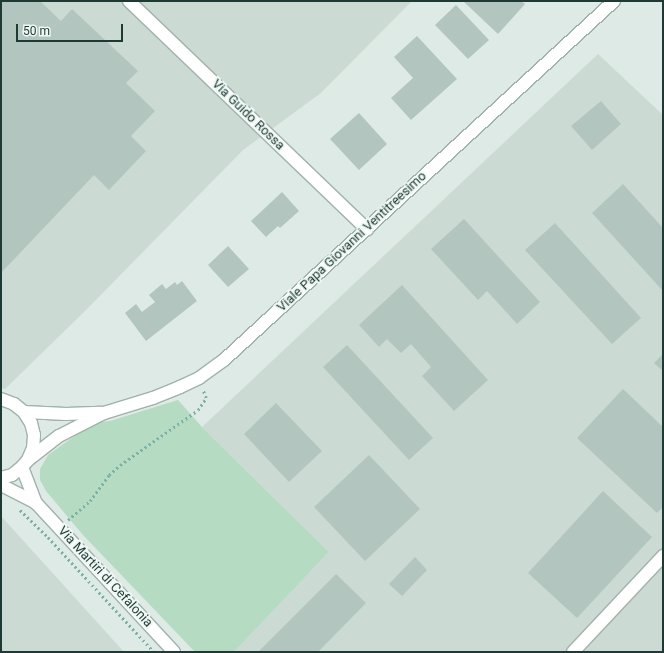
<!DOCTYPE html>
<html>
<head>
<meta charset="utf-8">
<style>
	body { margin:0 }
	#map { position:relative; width:664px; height:653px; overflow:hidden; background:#deeae5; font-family:Roboto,sans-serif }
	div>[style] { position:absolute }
	.built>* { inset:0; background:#ccdad4 }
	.green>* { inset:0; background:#b5dcc3 }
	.building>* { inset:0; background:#b3c5bf }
	.path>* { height:2.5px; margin-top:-1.25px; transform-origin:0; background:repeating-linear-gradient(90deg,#7dafa3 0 2px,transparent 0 5px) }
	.roads { filter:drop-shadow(1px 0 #a1b2ac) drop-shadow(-1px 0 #a1b2ac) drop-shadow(0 1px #a1b2ac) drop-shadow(0 -1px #a1b2ac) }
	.minor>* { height:12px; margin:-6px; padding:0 6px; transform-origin:6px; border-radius:6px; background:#fff }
	.tertiary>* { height:12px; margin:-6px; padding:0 6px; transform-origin:6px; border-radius:6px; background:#fff }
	span { translate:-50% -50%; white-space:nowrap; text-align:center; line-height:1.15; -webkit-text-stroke:4px #eef7f3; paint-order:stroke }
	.street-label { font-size:13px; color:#1f3a34 }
	.frame { position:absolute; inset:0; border:2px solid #1f3a34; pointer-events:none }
	.scale { position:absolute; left:16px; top:24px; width:107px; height:18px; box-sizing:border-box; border:2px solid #1f3a34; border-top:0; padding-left:5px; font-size:12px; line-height:14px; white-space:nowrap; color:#1f3a34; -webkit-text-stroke:3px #eef7f3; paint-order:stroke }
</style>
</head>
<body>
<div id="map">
	<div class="built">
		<i style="clip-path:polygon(1px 1px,412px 1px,321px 93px,243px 150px,86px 310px,5px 389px,1px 388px)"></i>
		<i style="clip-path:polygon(598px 54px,663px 115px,663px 652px,234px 652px,329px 552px,202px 427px)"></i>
		<i style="clip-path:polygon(1px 516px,124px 652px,1px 652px)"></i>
	</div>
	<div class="green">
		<i style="clip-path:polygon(178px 400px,202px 427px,329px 552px,234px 652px,195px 652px,83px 535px,46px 491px,40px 480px,40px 469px,48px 455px,83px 430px,99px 422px,110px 421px)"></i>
	</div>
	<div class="building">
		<i style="clip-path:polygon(1px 1px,40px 1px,61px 21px,72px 9px,138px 71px,126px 83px,155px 111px,131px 136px,146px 151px,109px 190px,94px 175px,1px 273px)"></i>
		<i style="clip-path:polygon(463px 1px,521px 1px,525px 4px,498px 34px)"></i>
		<i style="clip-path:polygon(456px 5px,489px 40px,468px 59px,435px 25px)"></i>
		<i style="clip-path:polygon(417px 36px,457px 79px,411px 120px,391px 98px,413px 78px,394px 57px)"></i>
		<i style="clip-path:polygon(601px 101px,621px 124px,592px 150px,571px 126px)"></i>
		<i style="clip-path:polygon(359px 113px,387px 144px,359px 170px,330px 139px)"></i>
		<i style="clip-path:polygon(623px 184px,663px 228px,663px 291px,592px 213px)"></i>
		<i style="clip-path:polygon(282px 192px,299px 211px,280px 228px,278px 226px,266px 237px,251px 221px)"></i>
		<i style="clip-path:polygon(464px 219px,540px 302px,517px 324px,487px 291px,478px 300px,431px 249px)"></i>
		<i style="clip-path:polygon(555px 223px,641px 318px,612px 344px,525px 250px)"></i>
		<i style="clip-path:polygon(228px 246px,249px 269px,228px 287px,208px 265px)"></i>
		<i style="clip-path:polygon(182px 281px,197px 301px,146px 341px,125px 313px,136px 304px,142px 312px,155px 302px,149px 295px,162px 284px,166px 289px,175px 282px,177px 285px)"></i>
		<i style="clip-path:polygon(402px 285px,488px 380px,454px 411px,422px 376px,431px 367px,411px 344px,401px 353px,387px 339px,379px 347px,359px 325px)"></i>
		<i style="clip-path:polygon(347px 345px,433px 438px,409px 460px,323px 367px)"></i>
		<i style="clip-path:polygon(663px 354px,663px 371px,654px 363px)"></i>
		<i style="clip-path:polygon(623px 389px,663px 427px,663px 507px,657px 513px,577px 438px)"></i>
		<i style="clip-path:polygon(276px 403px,322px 451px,289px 482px,244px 434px)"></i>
		<i style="clip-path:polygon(369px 455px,420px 509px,365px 561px,314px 507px)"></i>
		<i style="clip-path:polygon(603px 491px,652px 537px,577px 618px,528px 573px)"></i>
		<i style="clip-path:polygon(415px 557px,427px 570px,402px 596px,389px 584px)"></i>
		<i style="clip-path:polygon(336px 574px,366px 603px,318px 652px,258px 652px)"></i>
	</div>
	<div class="path">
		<i style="left:20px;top:510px;width:39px;rotate:44deg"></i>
		<i style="left:48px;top:537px;width:156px;rotate:47.3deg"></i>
		<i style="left:68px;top:520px;width:29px;rotate:-41deg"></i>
		<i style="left:90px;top:501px;width:32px;rotate:-54deg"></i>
		<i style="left:109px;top:475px;width:15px;rotate:-42deg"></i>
		<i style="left:120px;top:465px;width:95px;rotate:-35.2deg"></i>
		<i style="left:198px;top:410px;width:14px;rotate:-56deg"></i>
		<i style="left:206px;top:398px;width:9px;rotate:-111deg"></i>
	</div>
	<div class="roads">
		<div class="minor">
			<i style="left:129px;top:1px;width:330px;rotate:43.8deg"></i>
			<i style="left:22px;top:467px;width:39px;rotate:69deg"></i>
			<i style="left:36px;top:503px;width:203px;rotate:47.2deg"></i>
			<i style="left:1px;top:485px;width:39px;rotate:27deg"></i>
			<i style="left:573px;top:652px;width:132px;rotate:-46.8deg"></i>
		</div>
		<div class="tertiary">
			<i style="left:1px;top:399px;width:14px;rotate:21deg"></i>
			<i style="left:14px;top:404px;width:13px;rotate:39deg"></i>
			<i style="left:24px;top:412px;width:13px;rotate:58deg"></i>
			<i style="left:31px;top:423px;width:12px;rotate:76deg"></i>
			<i style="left:34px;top:435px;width:13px;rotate:94deg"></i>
			<i style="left:33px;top:448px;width:13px;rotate:113deg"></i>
			<i style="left:28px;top:460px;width:9px;rotate:131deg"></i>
			<i style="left:22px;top:467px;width:13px;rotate:141deg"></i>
			<i style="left:12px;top:475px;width:11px;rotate:165deg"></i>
			<i style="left:24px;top:412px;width:42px;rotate:2.7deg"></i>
			<i style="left:66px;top:414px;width:35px;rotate:-2deg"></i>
			<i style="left:28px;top:460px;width:39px;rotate:-38deg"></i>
			<i style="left:59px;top:436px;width:51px;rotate:-27.1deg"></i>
			<i style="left:104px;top:413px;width:51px;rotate:-17deg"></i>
			<i style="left:153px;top:398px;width:29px;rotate:-22deg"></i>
			<i style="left:180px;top:387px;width:21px;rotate:-25deg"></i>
			<i style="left:199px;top:378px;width:31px;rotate:-36deg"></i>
			<i style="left:224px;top:360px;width:530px;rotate:-42.63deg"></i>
		</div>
	</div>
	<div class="street-label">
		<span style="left:248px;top:115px;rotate:44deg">Via Guido Rossa</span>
		<span style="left:352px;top:242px;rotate:-43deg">Viale Papa Giovanni Ventitreesimo</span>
		<span style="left:105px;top:577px;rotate:47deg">Via Martiri di Cefalonia</span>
	</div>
	<div class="frame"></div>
	<div class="scale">50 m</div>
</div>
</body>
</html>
